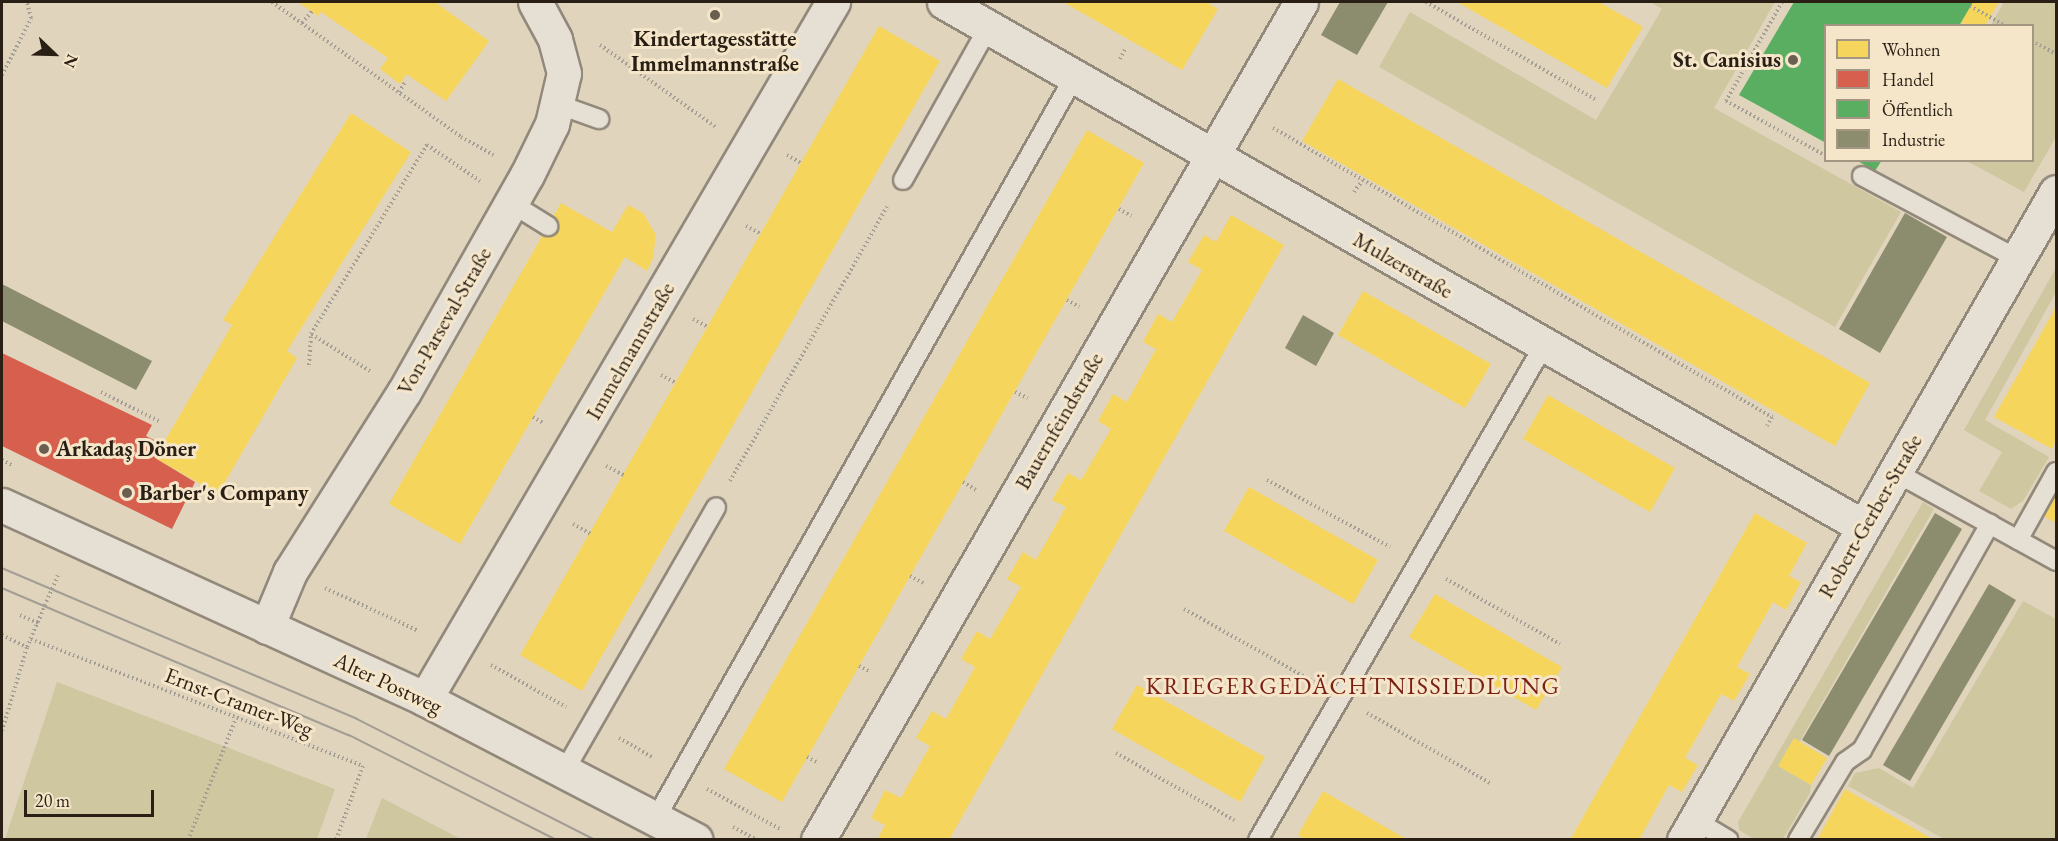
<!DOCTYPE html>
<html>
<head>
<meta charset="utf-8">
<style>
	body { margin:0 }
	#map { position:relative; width:2058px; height:841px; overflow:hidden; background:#e1d4bd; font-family:"EB Garamond",serif }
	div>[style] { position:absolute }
	.green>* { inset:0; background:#cec79f }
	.homes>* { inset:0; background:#f6d55c }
	.shops>* { inset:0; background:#d6604d }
	.public>* { inset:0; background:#5aae61 }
	.industry>* { inset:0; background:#8c8c6e }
	.path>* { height:4px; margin-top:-2px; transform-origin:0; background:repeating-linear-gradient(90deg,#a39e94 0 1.5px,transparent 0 4.5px) }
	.roads { filter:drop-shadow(2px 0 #92897b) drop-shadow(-2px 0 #92897b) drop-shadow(0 2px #92897b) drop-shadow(0 -2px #92897b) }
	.lane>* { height:18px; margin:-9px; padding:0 9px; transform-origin:9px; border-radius:9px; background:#e6e0d4 }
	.street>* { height:33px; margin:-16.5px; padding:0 16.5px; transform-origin:16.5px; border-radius:16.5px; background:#e6e0d4 }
	.secondary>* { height:33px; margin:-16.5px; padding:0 16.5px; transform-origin:16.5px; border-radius:16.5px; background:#e6e0d4 }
	.tram>* { height:1.5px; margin:-0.75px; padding:0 0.75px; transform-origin:0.75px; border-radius:0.75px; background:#a39e94 }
	.dots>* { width:16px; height:16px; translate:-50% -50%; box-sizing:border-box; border:3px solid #f5e6ca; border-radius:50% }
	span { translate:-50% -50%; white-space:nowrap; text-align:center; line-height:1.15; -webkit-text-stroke:6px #f5e6ca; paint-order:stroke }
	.poi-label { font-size:22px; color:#291f15; font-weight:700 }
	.right { translate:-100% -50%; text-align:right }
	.left { translate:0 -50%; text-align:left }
	.street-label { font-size:22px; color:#291f15 }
	.neighbourhood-label { font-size:24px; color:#7a1f14; letter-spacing:1.5px }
	.frame { position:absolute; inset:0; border:3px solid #291f15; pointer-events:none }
	.legend { position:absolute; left:1824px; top:24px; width:210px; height:138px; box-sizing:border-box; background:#f5e6ca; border:2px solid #a39682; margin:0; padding:8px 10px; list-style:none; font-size:18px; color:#291f15 }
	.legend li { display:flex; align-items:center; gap:12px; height:30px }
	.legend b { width:30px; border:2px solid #a39682 }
	.north { position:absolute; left:24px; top:24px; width:60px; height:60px; -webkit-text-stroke:4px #f5e6ca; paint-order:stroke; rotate:113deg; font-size:16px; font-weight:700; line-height:24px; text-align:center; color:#291f15 }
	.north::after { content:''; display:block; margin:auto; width:21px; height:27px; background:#291f15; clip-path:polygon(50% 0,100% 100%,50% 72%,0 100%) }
	.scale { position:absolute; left:24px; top:790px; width:130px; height:27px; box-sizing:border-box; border:3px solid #291f15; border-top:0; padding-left:8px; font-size:18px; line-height:21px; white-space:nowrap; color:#291f15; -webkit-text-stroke:4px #f5e6ca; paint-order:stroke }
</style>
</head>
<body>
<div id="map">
	<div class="green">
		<i style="clip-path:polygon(1650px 2px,1775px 2px,1714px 108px,1901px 212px,1835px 327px,1379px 67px,1410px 12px,1596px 120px,1662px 9px)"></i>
		<i style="clip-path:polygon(2004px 2px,2056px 2px,2056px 137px,2024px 192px,1967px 161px,2032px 160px,2032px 26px,1991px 25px)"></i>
		<i style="clip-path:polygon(2056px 268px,2056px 292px,1985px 420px,2049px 457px,2023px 501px,2011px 509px,1979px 491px,2002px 452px,1964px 430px)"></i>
		<i style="clip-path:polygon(1923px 502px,1934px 509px,1800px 741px,1794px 739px,1779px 766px,1811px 785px,1810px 793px,1783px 839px,1754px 839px,1739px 830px,1738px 822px)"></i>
		<i style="clip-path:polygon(2023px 601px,2056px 619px,2056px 839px,1944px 839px,1848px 786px,1855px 773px,1879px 768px,1913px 788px)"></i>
		<i style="clip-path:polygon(57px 682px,335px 789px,317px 839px,5px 839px)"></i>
		<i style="clip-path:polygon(382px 798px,461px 839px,366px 839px)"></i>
	</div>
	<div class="homes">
		<i style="clip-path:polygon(298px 2px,435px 2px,489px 41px,446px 101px,406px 74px,400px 84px,380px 69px,388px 58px,321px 12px,318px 16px)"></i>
		<i style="clip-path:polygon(1063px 2px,1206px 2px,1218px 9px,1182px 70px)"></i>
		<i style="clip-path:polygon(1457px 2px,1599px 2px,1643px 27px,1607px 88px)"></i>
		<i style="clip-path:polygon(1972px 2px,1999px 2px,1985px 26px,1960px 23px)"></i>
		<i style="clip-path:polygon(879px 26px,940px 61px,582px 691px,520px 655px)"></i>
		<i style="clip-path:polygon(1338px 79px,1870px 383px,1835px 446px,1302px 141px)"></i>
		<i style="clip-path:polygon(351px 113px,411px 152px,287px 351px,297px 358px,218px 494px,155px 458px,232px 325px,223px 320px)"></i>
		<i style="clip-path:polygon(1087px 130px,1144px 163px,782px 802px,724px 769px)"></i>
		<i style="clip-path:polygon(561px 203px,612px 232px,628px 205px,643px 213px,656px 235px,653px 258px,647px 271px,625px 257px,460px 544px,389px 504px)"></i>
		<i style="clip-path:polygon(1231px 215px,1284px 245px,949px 840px,877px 840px,885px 825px,871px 818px,885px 790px,901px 798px,930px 746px,916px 738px,932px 711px,946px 719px,975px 667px,961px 659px,977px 631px,990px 639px,1021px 587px,1007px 579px,1023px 552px,1036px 560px,1066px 507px,1052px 500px,1068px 473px,1081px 480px,1111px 429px,1098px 421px,1113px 394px,1127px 402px,1156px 349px,1143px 342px,1158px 314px,1172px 322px,1202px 270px,1188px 262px,1204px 235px,1216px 242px)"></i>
		<i style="clip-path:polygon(1363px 291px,1491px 364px,1465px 408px,1338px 335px)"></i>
		<i style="clip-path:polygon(2056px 307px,2056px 440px,2052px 449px,1994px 417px)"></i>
		<i style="clip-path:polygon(1548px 395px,1675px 468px,1650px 512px,1523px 439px)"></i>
		<i style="clip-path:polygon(1249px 487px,1378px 560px,1353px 604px,1224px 531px)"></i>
		<i style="clip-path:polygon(2056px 490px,2056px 523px,2042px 515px)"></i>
		<i style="clip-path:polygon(1755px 513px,1807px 543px,1789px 576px,1801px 582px,1786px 610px,1773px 602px,1737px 667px,1750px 674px,1734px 701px,1721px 694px,1685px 758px,1698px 765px,1682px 792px,1669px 785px,1639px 840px,1570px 840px)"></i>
		<i style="clip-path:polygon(1435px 594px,1562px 667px,1536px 710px,1409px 637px)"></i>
		<i style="clip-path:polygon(1137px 685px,1265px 757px,1240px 802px,1112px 729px)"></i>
		<i style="clip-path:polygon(1794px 738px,1827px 758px,1811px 785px,1778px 766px)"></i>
		<i style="clip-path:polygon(1845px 789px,1934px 840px,1817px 840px)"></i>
		<i style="clip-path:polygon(1323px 791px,1387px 828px,1408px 840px,1306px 840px,1298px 835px)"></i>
	</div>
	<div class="shops">
		<i style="clip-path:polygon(2px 353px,152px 425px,146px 436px,162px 444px,155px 458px,195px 482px,172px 529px,2px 446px)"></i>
	</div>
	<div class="public">
		<i style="clip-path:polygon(1794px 2px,1973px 2px,1959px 26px,1826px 26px,1826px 143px,1739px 95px)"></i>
		<i style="clip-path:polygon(1856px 160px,1882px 160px,1875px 171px)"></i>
	</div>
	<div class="industry">
		<i style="clip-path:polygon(1340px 2px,1388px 2px,1357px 55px,1321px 35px)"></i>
		<i style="clip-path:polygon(1905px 213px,1947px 237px,1880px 353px,1839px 329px)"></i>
		<i style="clip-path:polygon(2px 284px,152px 361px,136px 390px,2px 321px)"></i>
		<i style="clip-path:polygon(1303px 315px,1334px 333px,1316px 366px,1285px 348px)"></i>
		<i style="clip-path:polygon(1935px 513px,1962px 529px,1829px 756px,1802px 740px)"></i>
		<i style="clip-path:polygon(1989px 584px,2016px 600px,1910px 781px,1883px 765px)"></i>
	</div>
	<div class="path">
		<i style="left:272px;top:2px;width:232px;rotate:35.5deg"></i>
		<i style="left:461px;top:137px;width:37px;rotate:29deg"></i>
		<i style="left:1426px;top:2px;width:195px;rotate:29.9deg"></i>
		<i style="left:1782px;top:2px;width:114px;rotate:119.5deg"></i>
		<i style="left:1726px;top:101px;width:114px;rotate:28.8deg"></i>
		<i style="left:1970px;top:6px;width:41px;rotate:29.1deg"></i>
		<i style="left:302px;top:23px;width:16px;rotate:-50deg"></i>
		<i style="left:2032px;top:41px;width:27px;rotate:28deg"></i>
		<i style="left:600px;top:45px;width:142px;rotate:35.3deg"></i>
		<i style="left:1120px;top:59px;width:11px;rotate:-63deg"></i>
		<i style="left:2px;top:75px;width:64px;rotate:-63deg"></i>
		<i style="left:31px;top:18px;width:16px;rotate:-104deg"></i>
		<i style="left:399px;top:92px;width:13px;rotate:-58deg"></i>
		<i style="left:1273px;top:128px;width:577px;rotate:30.08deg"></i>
		<i style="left:1772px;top:417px;width:10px;rotate:119deg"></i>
		<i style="left:787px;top:155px;width:17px;rotate:31deg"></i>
		<i style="left:1354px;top:192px;width:14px;rotate:-54deg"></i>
		<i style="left:1119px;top:209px;width:14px;rotate:30deg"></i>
		<i style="left:746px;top:226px;width:17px;rotate:28deg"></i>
		<i style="left:1067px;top:300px;width:14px;rotate:30deg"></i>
		<i style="left:693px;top:319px;width:17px;rotate:28deg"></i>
		<i style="left:309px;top:365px;width:31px;rotate:-86deg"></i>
		<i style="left:370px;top:371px;width:70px;rotate:-147.9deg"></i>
		<i style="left:311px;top:334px;width:222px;rotate:-58.5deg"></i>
		<i style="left:427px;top:145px;width:64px;rotate:34.2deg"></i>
		<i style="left:661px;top:375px;width:17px;rotate:28deg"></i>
		<i style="left:101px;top:392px;width:65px;rotate:26.6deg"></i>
		<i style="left:1015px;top:392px;width:14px;rotate:25deg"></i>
		<i style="left:533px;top:417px;width:12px;rotate:31deg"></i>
		<i style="left:2px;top:460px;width:11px;rotate:27deg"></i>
		<i style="left:606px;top:466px;width:20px;rotate:27deg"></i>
		<i style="left:1267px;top:480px;width:140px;rotate:28.6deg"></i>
		<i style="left:730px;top:481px;width:316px;rotate:-60.2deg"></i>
		<i style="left:963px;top:482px;width:15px;rotate:32deg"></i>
		<i style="left:573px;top:524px;width:20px;rotate:30deg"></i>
		<i style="left:910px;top:576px;width:15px;rotate:28deg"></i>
		<i style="left:1446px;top:579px;width:131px;rotate:29.7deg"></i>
		<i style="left:325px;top:588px;width:103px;rotate:24.6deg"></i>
		<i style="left:1184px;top:609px;width:149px;rotate:29.3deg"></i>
		<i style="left:20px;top:615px;width:20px;rotate:24deg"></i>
		<i style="left:2px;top:635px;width:28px;rotate:26deg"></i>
		<i style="left:27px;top:647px;width:78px;rotate:-66.7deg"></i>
		<i style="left:31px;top:639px;width:355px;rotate:20.9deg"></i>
		<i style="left:363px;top:766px;width:79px;rotate:110deg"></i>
		<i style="left:491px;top:665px;width:86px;rotate:29.2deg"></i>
		<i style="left:859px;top:666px;width:11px;rotate:27deg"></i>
		<i style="left:1367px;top:713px;width:142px;rotate:29.6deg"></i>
		<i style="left:2px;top:731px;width:88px;rotate:-73.4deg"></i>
		<i style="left:619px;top:738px;width:39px;rotate:30deg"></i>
		<i style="left:1116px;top:753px;width:136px;rotate:29.6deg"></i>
		<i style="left:807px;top:757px;width:11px;rotate:27deg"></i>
		<i style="left:707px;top:789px;width:85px;rotate:28.7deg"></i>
		<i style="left:733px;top:827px;width:26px;rotate:29deg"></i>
		<i style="left:188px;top:840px;width:131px;rotate:-68.5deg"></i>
	</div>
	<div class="roads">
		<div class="lane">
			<i style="left:557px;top:104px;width:45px;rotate:19.7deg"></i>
			<i style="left:1862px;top:176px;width:177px;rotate:28deg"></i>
			<i style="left:903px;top:180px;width:174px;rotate:-60.8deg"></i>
			<i style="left:511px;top:203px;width:44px;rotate:31.9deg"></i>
			<i style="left:1895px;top:472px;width:184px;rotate:28.9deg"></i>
			<i style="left:2018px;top:540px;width:78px;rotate:-60.8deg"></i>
			<i style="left:565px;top:770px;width:303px;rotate:-60.1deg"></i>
			<i style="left:656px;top:818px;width:851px;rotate:-60.57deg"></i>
			<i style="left:1695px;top:820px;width:39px;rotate:31deg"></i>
			<i style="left:1258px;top:840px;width:572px;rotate:-59.98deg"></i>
			<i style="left:1798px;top:840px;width:91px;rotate:-58.9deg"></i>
			<i style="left:1845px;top:762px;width:21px;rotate:-35deg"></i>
			<i style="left:1862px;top:750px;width:260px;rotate:-60.5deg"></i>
		</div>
		<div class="street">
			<i style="left:944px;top:2px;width:1059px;rotate:29.71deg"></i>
			<i style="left:267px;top:627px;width:60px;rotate:-67.3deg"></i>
			<i style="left:290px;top:572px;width:213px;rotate:-57.7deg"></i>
			<i style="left:404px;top:392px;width:249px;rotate:-60.5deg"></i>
			<i style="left:527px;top:175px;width:57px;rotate:-63.9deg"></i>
			<i style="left:552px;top:124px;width:52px;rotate:-76.8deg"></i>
			<i style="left:564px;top:73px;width:35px;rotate:-105deg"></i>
			<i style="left:555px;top:39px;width:42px;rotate:-118.4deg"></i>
			<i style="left:425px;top:699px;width:808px;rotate:-59.66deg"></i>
			<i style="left:818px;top:840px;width:967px;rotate:-60.04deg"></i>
			<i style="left:1684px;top:840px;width:747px;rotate:-60.14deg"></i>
		</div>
		<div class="secondary">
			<i style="left:2px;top:505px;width:465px;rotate:24.6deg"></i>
			<i style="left:425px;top:699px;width:305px;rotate:27.5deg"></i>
		</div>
	</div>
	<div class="tram">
		<i style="left:2px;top:568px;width:386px;rotate:23deg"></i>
		<i style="left:357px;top:719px;width:267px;rotate:26.9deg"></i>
		<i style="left:2px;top:588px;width:377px;rotate:23deg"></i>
		<i style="left:349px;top:735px;width:233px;rotate:26.8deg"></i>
	</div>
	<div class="dots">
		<i style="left:715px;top:15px;background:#695e50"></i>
		<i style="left:1793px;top:60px;background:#695e50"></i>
		<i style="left:44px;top:449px;background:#695e50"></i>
		<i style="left:127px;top:493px;background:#695e50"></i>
	</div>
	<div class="poi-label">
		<span style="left:715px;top:51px">Kindertagesstätte<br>Immelmannstraße</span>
		<span class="right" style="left:1781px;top:60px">St. Canisius</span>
		<span class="left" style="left:56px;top:449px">Arkadaş Döner</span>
		<span class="left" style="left:139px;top:493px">Barber's Company</span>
	</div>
	<div class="street-label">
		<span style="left:1403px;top:265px;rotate:30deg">Mulzerstraße</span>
		<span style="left:444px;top:321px;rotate:-60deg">Von-Parseval-Straße</span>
		<span style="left:630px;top:351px;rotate:-60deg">Immelmannstraße</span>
		<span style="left:1059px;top:421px;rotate:-60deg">Bauernfeindstraße</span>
		<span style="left:1870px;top:516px;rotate:-60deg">Robert-Gerber-Straße</span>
		<span style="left:388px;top:683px;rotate:25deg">Alter Postweg</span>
		<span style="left:239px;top:702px;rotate:21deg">Ernst-Cramer-Weg</span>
	</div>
	<div class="neighbourhood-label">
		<span style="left:1353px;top:686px">KRIEGERGEDÄCHTNISSIEDLUNG</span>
	</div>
	<div class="frame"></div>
	<ul class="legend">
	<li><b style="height:16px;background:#f6d55c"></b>Wohnen</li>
	<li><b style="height:16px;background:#d6604d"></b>Handel</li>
	<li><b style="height:16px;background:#5aae61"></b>Öffentlich</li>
	<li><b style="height:16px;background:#8c8c6e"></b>Industrie</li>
	</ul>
	<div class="north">N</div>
	<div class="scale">20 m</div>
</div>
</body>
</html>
